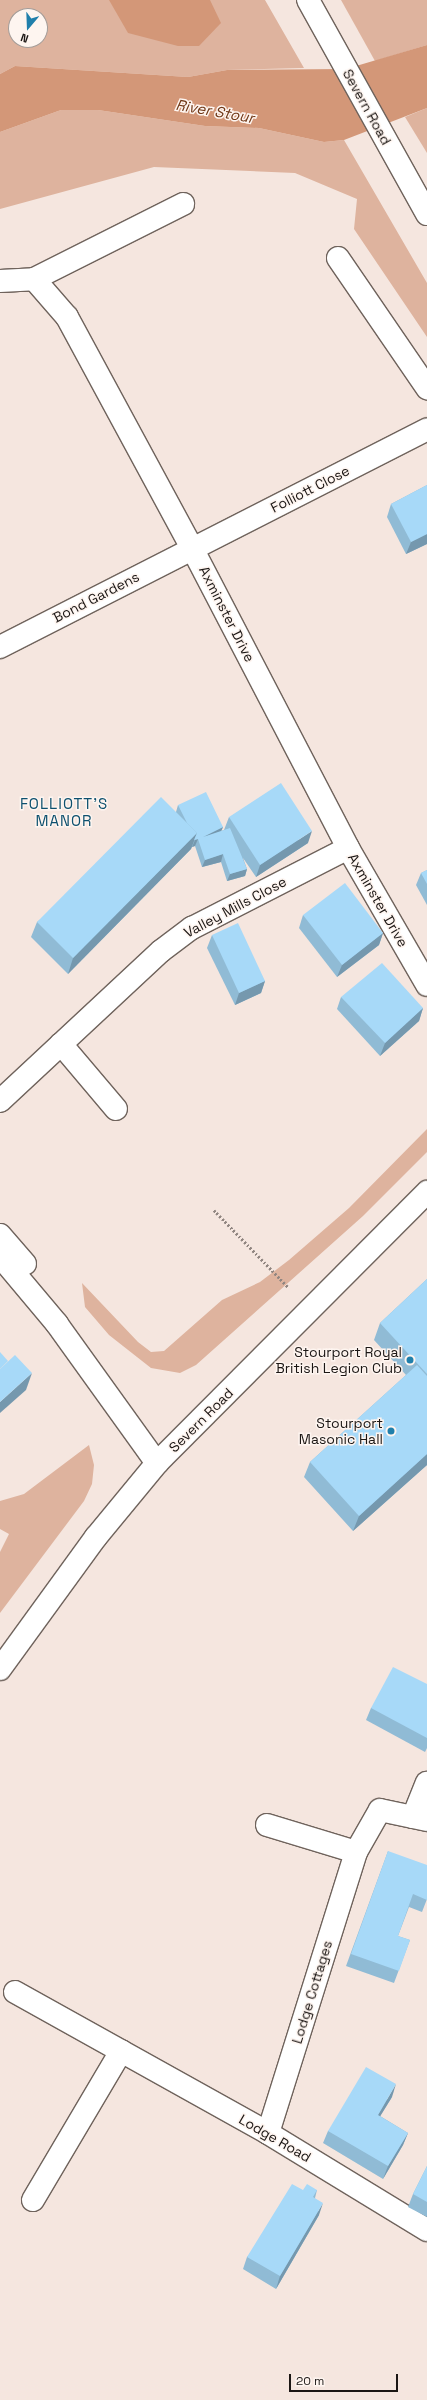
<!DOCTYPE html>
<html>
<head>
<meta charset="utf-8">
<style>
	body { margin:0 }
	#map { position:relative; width:427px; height:2400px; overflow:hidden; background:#f5e6df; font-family:"Space Grotesk",sans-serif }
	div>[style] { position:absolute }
	.green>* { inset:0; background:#deb39e }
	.water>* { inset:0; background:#d39778 }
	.path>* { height:2.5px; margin-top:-1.25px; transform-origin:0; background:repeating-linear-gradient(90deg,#918681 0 2px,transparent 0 4px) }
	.roads { filter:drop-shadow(1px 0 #6f635c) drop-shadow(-1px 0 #6f635c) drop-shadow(0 1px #6f635c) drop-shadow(0 -1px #6f635c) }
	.minor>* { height:22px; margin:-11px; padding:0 11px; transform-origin:11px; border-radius:11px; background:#fff }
	.wall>* { inset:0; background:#90bbd5 }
	.shaded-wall>* { inset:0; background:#7598ae }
	.building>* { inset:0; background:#a7d9f8 }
	.dots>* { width:11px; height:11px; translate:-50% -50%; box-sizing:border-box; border:2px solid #fef5f0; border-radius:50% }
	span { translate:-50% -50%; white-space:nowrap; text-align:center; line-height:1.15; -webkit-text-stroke:3px #fef5f0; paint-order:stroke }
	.street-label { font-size:14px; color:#1b1614 }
	.poi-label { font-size:14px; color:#1b1614 }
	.right { translate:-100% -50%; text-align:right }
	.water-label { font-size:15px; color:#703817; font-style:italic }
	.neighbourhood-label { font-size:15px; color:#0d506e; letter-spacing:1px }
	.north { position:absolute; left:8px; top:8px; width:40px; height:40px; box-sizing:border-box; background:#fef5f0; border:1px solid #a39c98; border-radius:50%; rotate:199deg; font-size:11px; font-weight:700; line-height:16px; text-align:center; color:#1b1614 }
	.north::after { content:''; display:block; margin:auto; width:14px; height:18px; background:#207fab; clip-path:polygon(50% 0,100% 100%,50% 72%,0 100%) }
	.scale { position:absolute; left:289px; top:2374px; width:109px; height:18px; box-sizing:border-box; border:2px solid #1b1614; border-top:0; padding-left:5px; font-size:12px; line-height:14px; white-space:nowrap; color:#1b1614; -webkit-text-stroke:3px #fef5f0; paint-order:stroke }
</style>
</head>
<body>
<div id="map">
	<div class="green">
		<i style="clip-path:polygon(evenodd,0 0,265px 0,304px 68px,227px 70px,188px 77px,15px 66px,0 74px,0 0,16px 16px,40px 16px,40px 40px,16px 40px,16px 16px)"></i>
		<i style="clip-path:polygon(341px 0,427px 0,427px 45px,375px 61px)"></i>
		<i style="clip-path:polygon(427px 108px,427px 153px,405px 117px)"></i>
		<i style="clip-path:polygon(61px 110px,98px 110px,205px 126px,259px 128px,324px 142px,344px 140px,427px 283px,427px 337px,354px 229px,357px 199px,295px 173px,154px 167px,0 209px,0 132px)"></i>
		<i style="clip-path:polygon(427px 1129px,427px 1152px,363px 1216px,196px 1365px,180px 1373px,151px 1368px,109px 1335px,85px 1307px,82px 1283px,138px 1342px,151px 1352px,164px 1351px,222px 1300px,260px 1282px,289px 1260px,349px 1208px)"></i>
		<i style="clip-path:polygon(89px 1445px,94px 1465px,92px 1484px,84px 1501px,0 1613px,0 1552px,9px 1534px,0 1529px,0 1501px,24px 1494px)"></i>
	</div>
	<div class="water">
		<i style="clip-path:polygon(109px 0,210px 0,221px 23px,199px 46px,178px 46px,128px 33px)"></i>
		<i style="clip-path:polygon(427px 45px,427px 108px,344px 140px,324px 142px,259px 128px,205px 126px,98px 110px,61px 110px,0 132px,0 74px,15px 66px,188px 77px,227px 70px,346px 69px)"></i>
	</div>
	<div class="path">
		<i style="left:214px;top:1210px;width:107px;rotate:46.1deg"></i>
	</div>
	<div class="roads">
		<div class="minor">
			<i style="left:308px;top:0;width:245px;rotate:60.9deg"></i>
			<i style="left:338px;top:258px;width:158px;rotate:55.6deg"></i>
			<i style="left:34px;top:279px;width:167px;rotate:-26.7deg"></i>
			<i style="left:0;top:281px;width:34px;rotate:-3deg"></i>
			<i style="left:34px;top:279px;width:50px;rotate:49deg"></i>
			<i style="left:67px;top:317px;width:263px;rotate:61.6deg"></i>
			<i style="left:192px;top:548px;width:338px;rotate:62.5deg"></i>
			<i style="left:348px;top:848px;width:158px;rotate:60deg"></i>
			<i style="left:0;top:647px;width:479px;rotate:-27deg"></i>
			<i style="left:61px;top:1044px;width:85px;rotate:49.8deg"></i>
			<i style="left:0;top:1101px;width:220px;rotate:-43deg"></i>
			<i style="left:161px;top:951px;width:39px;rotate:-37deg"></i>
			<i style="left:192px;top:928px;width:175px;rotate:-27.1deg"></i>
			<i style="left:0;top:1235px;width:38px;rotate:49deg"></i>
			<i style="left:0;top:1256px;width:89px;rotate:50deg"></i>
			<i style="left:57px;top:1324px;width:171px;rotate:54.3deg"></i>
			<i style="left:0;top:1669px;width:163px;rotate:-54deg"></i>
			<i style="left:96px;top:1537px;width:96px;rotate:-50.5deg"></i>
			<i style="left:157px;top:1463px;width:383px;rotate:-45.1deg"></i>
			<i style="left:413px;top:1817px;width:37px;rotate:-68deg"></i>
			<i style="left:267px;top:1825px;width:93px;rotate:16.9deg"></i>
			<i style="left:15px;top:1992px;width:290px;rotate:29.1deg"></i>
			<i style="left:268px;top:2133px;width:186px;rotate:31.4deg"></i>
			<i style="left:268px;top:2133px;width:294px;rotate:-72.6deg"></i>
			<i style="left:356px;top:1852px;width:48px;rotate:-60.3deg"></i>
			<i style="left:380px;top:1810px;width:48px;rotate:12deg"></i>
			<i style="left:33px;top:2200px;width:173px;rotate:-59.4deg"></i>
		</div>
	</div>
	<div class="wall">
		<i style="clip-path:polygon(427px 485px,427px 544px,406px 554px,387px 517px,391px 504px)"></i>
		<i style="clip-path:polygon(178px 805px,223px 827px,221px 831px,224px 830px,229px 817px,308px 843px,256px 877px,243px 858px,247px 869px,245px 876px,227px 881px,221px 862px,202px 867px,195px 846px,192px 847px,191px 849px,68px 974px,31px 937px,37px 922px,176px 812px)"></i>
		<i style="clip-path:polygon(427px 870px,427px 905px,416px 885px,421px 873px)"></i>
		<i style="clip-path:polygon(303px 915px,383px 933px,379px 945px,337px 977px,299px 928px)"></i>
		<i style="clip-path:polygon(212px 935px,265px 981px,261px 993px,235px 1005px,207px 948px)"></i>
		<i style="clip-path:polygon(341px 997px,423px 1008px,419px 1021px,380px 1056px,337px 1009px)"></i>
		<i style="clip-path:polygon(427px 1279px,427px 1465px,353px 1531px,304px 1477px,310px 1462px,406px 1375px,374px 1340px,380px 1323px)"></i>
		<i style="clip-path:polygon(427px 1684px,427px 1748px,425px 1752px,366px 1720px,371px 1708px)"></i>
		<i style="clip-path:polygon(388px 1851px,427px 1899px,422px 1912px,409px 1907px,398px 1936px,410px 1940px,394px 1983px,346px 1966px)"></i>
		<i style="clip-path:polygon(392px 2097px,380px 2116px,408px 2133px,403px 2145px,383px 2179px,323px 2143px,328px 2131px)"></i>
		<i style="clip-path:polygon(427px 2166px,427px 2217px,408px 2207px,413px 2194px)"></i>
		<i style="clip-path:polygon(303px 2190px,317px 2190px,315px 2198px,319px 2215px,276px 2289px,243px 2269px,247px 2257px)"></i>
	</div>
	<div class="shaded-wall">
		<i style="clip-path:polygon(427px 534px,427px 544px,406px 554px,411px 542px)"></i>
		<i style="clip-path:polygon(223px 827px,220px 834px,203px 837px)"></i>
		<i style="clip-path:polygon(312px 831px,308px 843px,256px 877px,260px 865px)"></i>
		<i style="clip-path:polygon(197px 833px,191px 849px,68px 974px,73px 958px)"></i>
		<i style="clip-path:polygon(198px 839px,195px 846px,192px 847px,195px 840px)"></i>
		<i style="clip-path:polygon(223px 854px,221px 862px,202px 867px,205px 860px)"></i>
		<i style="clip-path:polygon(247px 869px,245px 876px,227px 881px,230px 874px)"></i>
		<i style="clip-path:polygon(383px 933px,379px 945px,337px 977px,342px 965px)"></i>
		<i style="clip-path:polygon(265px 981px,261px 993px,235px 1005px,239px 993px)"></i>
		<i style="clip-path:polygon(423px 1008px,419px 1021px,380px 1056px,385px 1043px)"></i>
		<i style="clip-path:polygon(32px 1373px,26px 1390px,0 1413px,0 1402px)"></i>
		<i style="clip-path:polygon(427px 1454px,427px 1465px,353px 1531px,359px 1516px)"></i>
		<i style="clip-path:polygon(396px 2084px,392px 2097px,373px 2128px,378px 2115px)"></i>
		<i style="clip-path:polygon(408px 2133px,403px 2145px,383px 2179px,388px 2166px)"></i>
		<i style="clip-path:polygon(323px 2203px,319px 2215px,276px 2289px,280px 2276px)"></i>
	</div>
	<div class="building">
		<i style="clip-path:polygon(427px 485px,427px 534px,411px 542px,391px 504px)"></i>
		<i style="clip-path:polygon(281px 783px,312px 831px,260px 865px,229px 817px)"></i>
		<i style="clip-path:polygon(206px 792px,223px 827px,203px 837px,230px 828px,247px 869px,230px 874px,223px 854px,205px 860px,198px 839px,194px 840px,197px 833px,187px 823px,178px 805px)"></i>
		<i style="clip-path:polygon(161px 797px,197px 833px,73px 958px,37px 922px)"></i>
		<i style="clip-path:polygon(427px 870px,427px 884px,421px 873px)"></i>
		<i style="clip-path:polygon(345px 883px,383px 933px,342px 965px,303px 915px)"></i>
		<i style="clip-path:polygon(238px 923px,265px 981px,239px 993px,212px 935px)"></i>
		<i style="clip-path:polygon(382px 963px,423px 1008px,385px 1043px,341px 997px)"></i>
		<i style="clip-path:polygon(427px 1279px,427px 1374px,380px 1323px)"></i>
		<i style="clip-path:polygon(0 1352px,8px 1361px,0 1369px)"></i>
		<i style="clip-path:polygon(15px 1355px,32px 1373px,0 1402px,0 1369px)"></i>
		<i style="clip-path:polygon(417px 1365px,427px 1376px,427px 1454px,359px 1516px,310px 1462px)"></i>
		<i style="clip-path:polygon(393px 1667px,427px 1684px,427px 1738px,371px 1708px)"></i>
		<i style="clip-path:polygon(388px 1851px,427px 1865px,427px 1900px,413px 1894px,398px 1936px,410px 1940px,399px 1971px,351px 1954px)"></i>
		<i style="clip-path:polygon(366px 2067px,396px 2084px,378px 2115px,408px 2133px,388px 2166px,328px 2131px)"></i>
		<i style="clip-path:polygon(427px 2166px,427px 2202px,413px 2194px)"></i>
		<i style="clip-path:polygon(292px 2184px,303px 2190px,307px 2184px,317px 2190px,313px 2197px,323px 2203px,280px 2276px,247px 2257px)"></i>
	</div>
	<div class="dots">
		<i style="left:410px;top:1360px;background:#207fab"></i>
		<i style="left:391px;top:1431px;background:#207fab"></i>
	</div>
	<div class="street-label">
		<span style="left:367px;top:107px;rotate:61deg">Severn Road</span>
		<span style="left:310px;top:489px;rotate:-27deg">Folliott Close</span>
		<span style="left:96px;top:597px;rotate:-27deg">Bond Gardens</span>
		<span style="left:227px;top:614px;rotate:63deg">Axminster Drive</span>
		<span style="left:378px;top:900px;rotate:60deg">Axminster Drive</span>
		<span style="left:235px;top:907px;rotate:-28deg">Valley Mills Close</span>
		<span style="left:201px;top:1420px;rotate:-45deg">Severn Road</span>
		<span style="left:312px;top:1992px;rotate:-73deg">Lodge Cottages</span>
		<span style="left:275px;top:2138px;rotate:30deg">Lodge Road</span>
	</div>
	<div class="poi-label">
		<span class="right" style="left:402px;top:1360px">Stourport Royal<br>British Legion Club</span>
		<span class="right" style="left:383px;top:1431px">Stourport<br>Masonic Hall</span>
	</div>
	<div class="water-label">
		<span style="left:215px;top:111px;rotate:10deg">River Stour</span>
	</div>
	<div class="neighbourhood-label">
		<span style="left:64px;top:812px">FOLLIOTT'S<br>MANOR</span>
	</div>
	<div class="north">N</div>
	<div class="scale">20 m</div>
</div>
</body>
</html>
